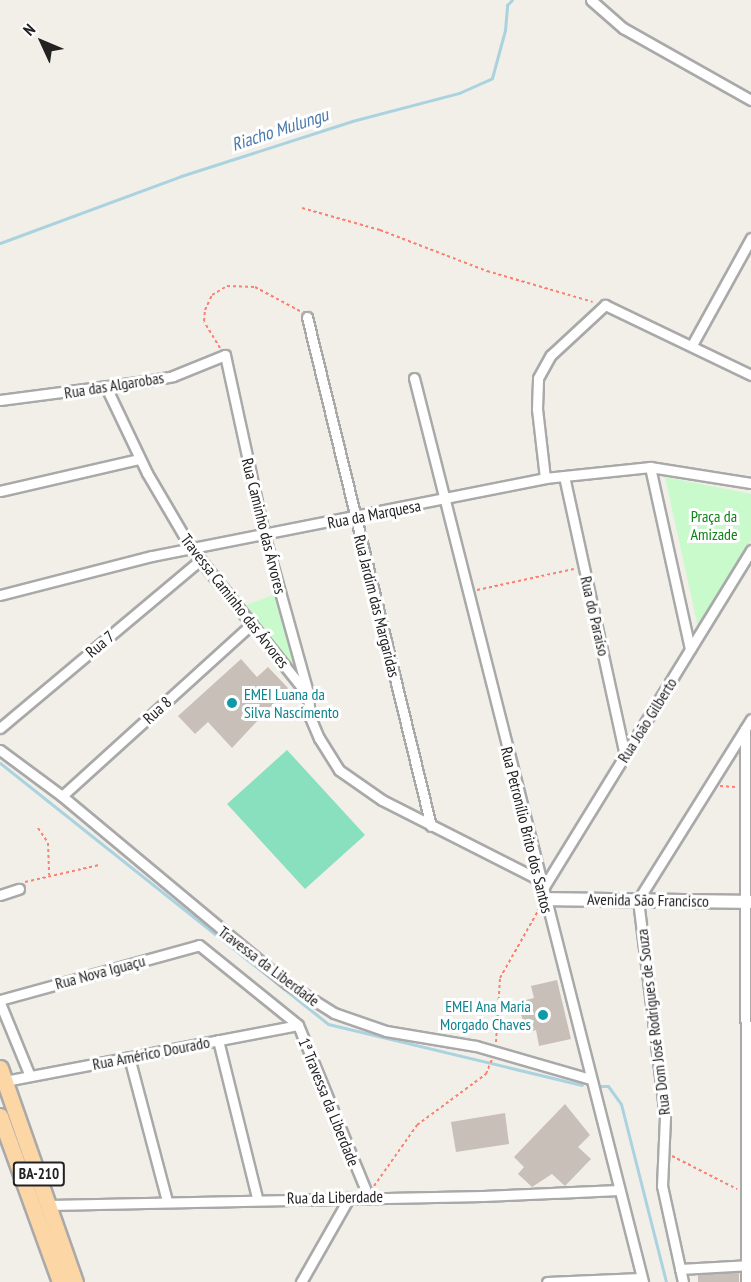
<!DOCTYPE html>
<html>
<head>
<meta charset="utf-8">
<style>
	body { margin:0 }
	#map { position:relative; width:751px; height:1282px; overflow:hidden; background:#f2efe9; font-family:"PT Sans Narrow",sans-serif }
	div>[style] { position:absolute }
	.park>* { inset:0; background:#c8facc }
	.pitch>* { inset:0; background:#88e0be }
	.stream>* { height:3px; margin:-1.5px; padding:0 1.5px; transform-origin:1.5px; border-radius:1.5px; background:#aad3df }
	.building>* { inset:0; background:#c7bfb8 }
	.path>* { height:2px; margin-top:-1px; transform-origin:0; background:repeating-linear-gradient(90deg,#fa8072 0 3px,transparent 0 6px) }
	.roads { filter:drop-shadow(2px 0 #a9a9a9) drop-shadow(-2px 0 #a9a9a9) drop-shadow(0 2px #a9a9a9) drop-shadow(0 -2px #a9a9a9) }
	.minor>* { height:9px; margin:-4.5px; padding:0 4.5px; transform-origin:4.5px; border-radius:4.5px; background:#fff }
	.tertiary>* { height:12px; margin:-6px; padding:0 6px; transform-origin:6px; border-radius:6px; background:#fff }
	.primary>* { height:15px; margin:-7.5px; padding:0 7.5px; transform-origin:7.5px; border-radius:7.5px; background:#fcd6a4 }
	.dots>* { width:16px; height:16px; translate:-50% -50%; box-sizing:border-box; border:3px solid #fff; border-radius:50% }
	span { translate:-50% -50%; white-space:nowrap; text-align:center; line-height:1.15; -webkit-text-stroke:6px #fff; paint-order:stroke }
	.shield-label span { padding:2px 4px; background:#fff; border:2px solid; border-radius:4px; -webkit-text-stroke-width:0 }
	.shield-label { font-size:15px; color:#222; font-weight:700 }
	.street-label { font-size:16px; color:#222 }
	.park-label { font-size:16px; color:#0c8416 }
	.culture-label { font-size:16px; color:#0d838f }
	.left { translate:0 -50%; text-align:left }
	.right { translate:-100% -50%; text-align:right }
	.water-label { font-size:18px; color:#4a7aab; font-style:italic }
	.north { position:absolute; left:12px; top:12px; width:60px; height:60px; -webkit-text-stroke:4px #fff; paint-order:stroke; rotate:314deg; font-size:16px; font-weight:700; line-height:24px; text-align:center; color:#222 }
	.north::after { content:''; display:block; margin:auto; width:21px; height:27px; background:#222; clip-path:polygon(50% 0,100% 100%,50% 72%,0 100%) }
</style>
</head>
<body>
<div id="map">
	<div class="park">
		<i style="clip-path:polygon(665px 477px,751px 494px,751px 540px,698px 627px)"></i>
		<i style="clip-path:polygon(275px 594px,299px 677px,246px 605px)"></i>
	</div>
	<div class="pitch">
		<i style="clip-path:polygon(287px 750px,365px 835px,305px 889px,227px 804px)"></i>
	</div>
	<div class="stream">
		<i style="left:0;top:243px;width:193px;rotate:-20.3deg"></i>
		<i style="left:181px;top:176px;width:180px;rotate:-17.8deg"></i>
		<i style="left:352px;top:121px;width:111px;rotate:-14.7deg"></i>
		<i style="left:459px;top:93px;width:36px;rotate:-24deg"></i>
		<i style="left:492px;top:78px;width:50px;rotate:-74.8deg"></i>
		<i style="left:505px;top:30px;width:25px;rotate:-85deg"></i>
		<i style="left:507px;top:5px;width:7px;rotate:-45deg"></i>
		<i style="left:0;top:763px;width:419px;rotate:38.5deg"></i>
		<i style="left:328px;top:1024px;width:261px;rotate:13.5deg"></i>
		<i style="left:601px;top:1086px;width:7px"></i>
		<i style="left:608px;top:1086px;width:22px;rotate:54deg"></i>
		<i style="left:621px;top:1104px;width:184px;rotate:75.8deg"></i>
	</div>
	<div class="building">
		<i style="clip-path:polygon(241px 659px,257px 677px,268px 667px,288px 688px,232px 748px,208px 722px,195px 734px,178px 716px)"></i>
		<i style="clip-path:polygon(557px 980px,571px 1039px,539px 1046px,536px 1030px,526px 1033px,518px 1002px,534px 998px,531px 986px)"></i>
		<i style="clip-path:polygon(565px 1104px,590px 1135px,578px 1147px,591px 1159px,565px 1186px,552px 1174px,532px 1187px,518px 1174px,524px 1167px,514px 1157px)"></i>
		<i style="clip-path:polygon(505px 1113px,509px 1144px,456px 1152px,451px 1122px)"></i>
		<i style="clip-path:polygon(739px 1272px,739px 1282px,698px 1282px,698px 1275px)"></i>
	</div>
	<div class="path">
		<i style="left:302px;top:208px;width:81px;rotate:15.8deg"></i>
		<i style="left:380px;top:230px;width:115px;rotate:21deg"></i>
		<i style="left:487px;top:271px;width:110px;rotate:16.3deg"></i>
		<i style="left:220px;top:348px;width:31px;rotate:-121deg"></i>
		<i style="left:204px;top:321px;width:11px;rotate:-85deg"></i>
		<i style="left:205px;top:310px;width:17px;rotate:-65deg"></i>
		<i style="left:212px;top:295px;width:17px;rotate:-31deg"></i>
		<i style="left:227px;top:286px;width:28px;rotate:2deg"></i>
		<i style="left:255px;top:287px;width:51px;rotate:28.1deg"></i>
		<i style="left:477px;top:590px;width:99px;rotate:-12.2deg"></i>
		<i style="left:720px;top:786px;width:15px;rotate:4deg"></i>
		<i style="left:38px;top:828px;width:18px;rotate:56deg"></i>
		<i style="left:48px;top:843px;width:32px;rotate:88deg"></i>
		<i style="left:25px;top:882px;width:76px;rotate:-12.9deg"></i>
		<i style="left:496px;top:1042px;width:64px;rotate:-86.4deg"></i>
		<i style="left:500px;top:978px;width:79px;rotate:-60.5deg"></i>
		<i style="left:672px;top:1156px;width:73px;rotate:26.9deg"></i>
		<i style="left:374px;top:1186px;width:75px;rotate:-54.8deg"></i>
		<i style="left:417px;top:1125px;width:86px;rotate:-36.5deg"></i>
		<i style="left:486px;top:1074px;width:16px;rotate:-68deg"></i>
	</div>
	<div class="roads">
		<div class="minor">
			<i style="left:591px;top:0;width:43px;rotate:41.2deg"></i>
			<i style="left:623px;top:28px;width:147px;rotate:29.4deg"></i>
			<i style="left:307px;top:317px;width:524px;rotate:76.31deg"></i>
			<i style="left:692px;top:345px;width:122px;rotate:-61.1deg"></i>
			<i style="left:414px;top:378px;width:933px;rotate:75.78deg"></i>
			<i style="left:106px;top:387px;width:95px;rotate:64.5deg"></i>
			<i style="left:147px;top:473px;width:87px;rotate:59.6deg"></i>
			<i style="left:191px;top:548px;width:188px;rotate:51.5deg"></i>
			<i style="left:308px;top:695px;width:22px;rotate:85deg"></i>
			<i style="left:310px;top:717px;width:23px;rotate:67deg"></i>
			<i style="left:319px;top:738px;width:38px;rotate:58deg"></i>
			<i style="left:339px;top:770px;width:52px;rotate:34.9deg"></i>
			<i style="left:382px;top:800px;width:177px;rotate:26.9deg"></i>
			<i style="left:0;top:400px;width:147px;rotate:-7.4deg"></i>
			<i style="left:146px;top:381px;width:27px;rotate:-10deg"></i>
			<i style="left:173px;top:376px;width:56px;rotate:-22deg"></i>
			<i style="left:225px;top:355px;width:183px;rotate:77.7deg"></i>
			<i style="left:264px;top:534px;width:161px;rotate:74.5deg"></i>
			<i style="left:650px;top:467px;width:186px;rotate:77.6deg"></i>
			<i style="left:564px;top:476px;width:287px;rotate:77.7deg"></i>
			<i style="left:545px;top:478px;width:69px;rotate:-96.6deg"></i>
			<i style="left:537px;top:409px;width:31px;rotate:-88deg"></i>
			<i style="left:538px;top:378px;width:26px;rotate:-61deg"></i>
			<i style="left:551px;top:355px;width:74px;rotate:-42.8deg"></i>
			<i style="left:605px;top:305px;width:162px;rotate:25.6deg"></i>
			<i style="left:0;top:491px;width:143px;rotate:-13deg"></i>
			<i style="left:0;top:595px;width:157px;rotate:-14.4deg"></i>
			<i style="left:152px;top:556px;width:401px;rotate:-11.2deg"></i>
			<i style="left:545px;top:478px;width:106px;rotate:-6deg"></i>
			<i style="left:650px;top:467px;width:102px;rotate:9deg"></i>
			<i style="left:0;top:728px;width:261px;rotate:-40deg"></i>
			<i style="left:745px;top:729px;width:553px;rotate:89.9deg"></i>
			<i style="left:0;top:750px;width:77px;rotate:36.6deg"></i>
			<i style="left:62px;top:796px;width:294px;rotate:39.8deg"></i>
			<i style="left:288px;top:984px;width:54px;rotate:32.2deg"></i>
			<i style="left:334px;top:1013px;width:55px;rotate:19.1deg"></i>
			<i style="left:386px;top:1031px;width:91px;rotate:9.5deg"></i>
			<i style="left:476px;top:1046px;width:119px;rotate:16.1deg"></i>
			<i style="left:62px;top:796px;width:256px;rotate:-42.2deg"></i>
			<i style="left:542px;top:890px;width:399px;rotate:-58.4deg"></i>
			<i style="left:0;top:895px;width:20px;rotate:-18deg"></i>
			<i style="left:0;top:1000px;width:206px;rotate:-15.4deg"></i>
			<i style="left:199px;top:945px;width:127px;rotate:38.9deg"></i>
			<i style="left:298px;top:1025px;width:185px;rotate:67.7deg"></i>
			<i style="left:0;top:1003px;width:79px;rotate:67.7deg"></i>
			<i style="left:218px;top:1040px;width:163px;rotate:76.1deg"></i>
			<i style="left:129px;top:1057px;width:149px;rotate:75.2deg"></i>
			<i style="left:5px;top:1081px;width:298px;rotate:-10.8deg"></i>
			<i style="left:50px;top:1205px;width:433px;rotate:-1.2deg"></i>
			<i style="left:483px;top:1196px;width:136px;rotate:-2.5deg"></i>
			<i style="left:680px;top:1269px;width:71px;rotate:-3.2deg"></i>
			<i style="left:301px;top:1282px;width:97px;rotate:-60.3deg"></i>
			<i style="left:547px;top:1282px;width:94px;rotate:-2.4deg"></i>
			<i style="left:683px;top:1282px;width:98px;rotate:-102.3deg"></i>
			<i style="left:662px;top:1186px;width:69px;rotate:-87.5deg"></i>
			<i style="left:665px;top:1117px;width:219px;rotate:-97.1deg"></i>
			<i style="left:638px;top:900px;width:213px;rotate:-58deg"></i>
		</div>
		<div class="tertiary">
			<i style="left:544px;top:899px;width:207px;rotate:0.8deg"></i>
		</div>
		<div class="primary">
			<i style="left:0;top:1068px;width:227px;rotate:70.7deg"></i>
			<i style="left:0;top:1116px;width:177px;rotate:70.1deg"></i>
		</div>
	</div>
	<div class="dots">
		<i style="left:232px;top:703px;background:#0f9aa8"></i>
		<i style="left:543px;top:1015px;background:#0f9aa8"></i>
	</div>
	<div class="shield-label">
		<span style="left:39px;top:1174px">BA-210</span>
	</div>
	<div class="street-label">
		<span style="left:114px;top:385px;rotate:-9deg">Rua das Algarobas</span>
		<span style="left:374px;top:514px;rotate:-11deg">Rua da Marquesa</span>
		<span style="left:264px;top:526px;rotate:76deg">Rua Caminho das Árvores</span>
		<span style="left:235px;top:601px;rotate:52deg">Travessa Caminho das Árvores</span>
		<span style="left:377px;top:606px;rotate:76deg">Rua Jardim das Margaridas</span>
		<span style="left:595px;top:616px;rotate:77deg">Rua do Paraíso</span>
		<span style="left:100px;top:644px;rotate:-40deg">Rua 7</span>
		<span style="left:157px;top:710px;rotate:-42deg">Rua 8</span>
		<span style="left:647px;top:720px;rotate:-58deg">Rua João Gilberto</span>
		<span style="left:527px;top:830px;rotate:76deg">Rua Petronílio Brito dos Santos</span>
		<span style="left:648px;top:900px;rotate:1deg">Avenida São Francisco</span>
		<span style="left:269px;top:966px;rotate:37deg">Travessa da Liberdade</span>
		<span style="left:100px;top:972px;rotate:-15deg">Rua Nova Iguaçu</span>
		<span style="left:653px;top:1022px;rotate:-97deg">Rua Dom José Rodrigues de Souza</span>
		<span style="left:151px;top:1053px;rotate:-11deg">Rua Américo Dourado</span>
		<span style="left:329px;top:1102px;rotate:68deg">1ª Travessa da Liberdade</span>
		<span style="left:335px;top:1197px;rotate:-1deg">Rua da Liberdade</span>
	</div>
	<div class="park-label">
		<span style="left:714px;top:525px">Praça da<br>Amizade</span>
	</div>
	<div class="culture-label">
		<span class="left" style="left:244px;top:703px">EMEI Luana da<br>Silva Nascimento</span>
		<span class="right" style="left:531px;top:1015px">EMEI Ana Maria<br>Morgado Chaves</span>
	</div>
	<div class="water-label">
		<span style="left:280px;top:130px;rotate:-18deg">Riacho Mulungu</span>
	</div>
	<div class="north">N</div>
</div>
</body>
</html>
